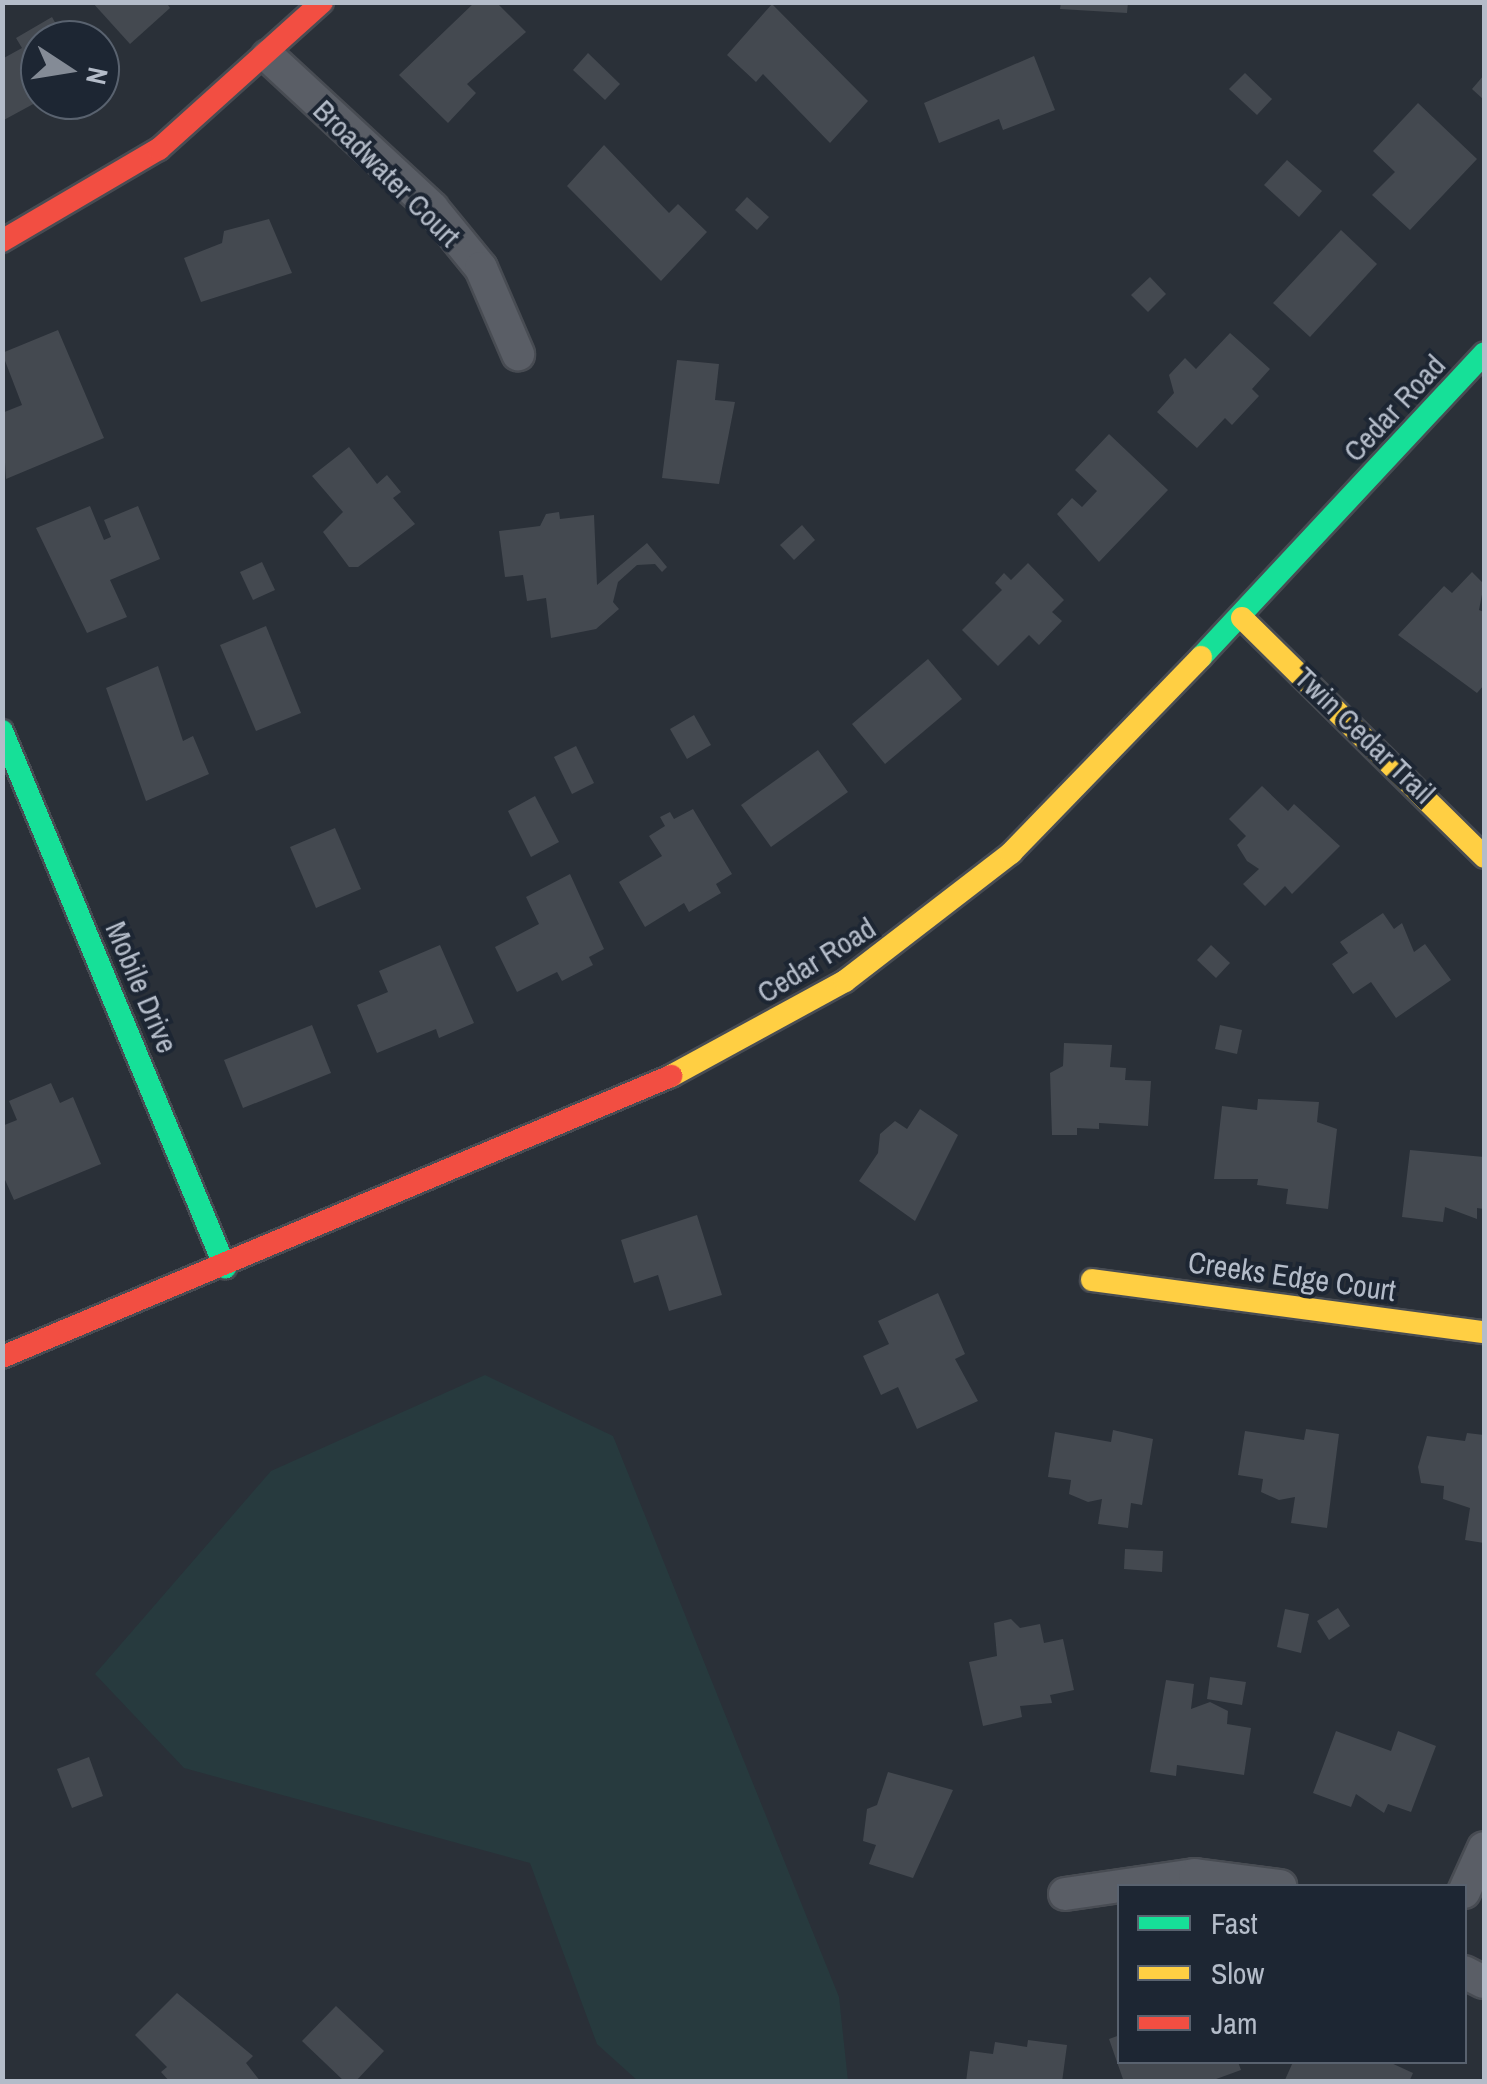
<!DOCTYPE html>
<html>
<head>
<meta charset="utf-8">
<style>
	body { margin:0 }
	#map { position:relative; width:1487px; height:2084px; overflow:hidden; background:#2a3038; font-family:"Archivo Narrow",sans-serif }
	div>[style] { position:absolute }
	.green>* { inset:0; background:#273a3e }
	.building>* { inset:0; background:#444950 }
	.roads { filter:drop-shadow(2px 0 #484c53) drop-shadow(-2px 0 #484c53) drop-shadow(0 2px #484c53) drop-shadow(0 -2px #484c53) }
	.street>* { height:32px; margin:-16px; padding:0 16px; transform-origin:16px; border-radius:16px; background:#5a5e66 }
	.fast>* { height:22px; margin:-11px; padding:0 11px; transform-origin:11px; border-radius:11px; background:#16e098 }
	.slow>* { height:22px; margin:-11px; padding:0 11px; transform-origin:11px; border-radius:11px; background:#ffcf43 }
	.jam>* { height:22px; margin:-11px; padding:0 11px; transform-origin:11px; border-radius:11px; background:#f24e42 }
	span { translate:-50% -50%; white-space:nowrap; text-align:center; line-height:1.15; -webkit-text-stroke:8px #1d2633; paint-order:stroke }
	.street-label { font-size:30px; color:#b4bcc9 }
	.frame { position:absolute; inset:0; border:5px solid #b4bcc9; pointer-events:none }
	.legend { position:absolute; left:1117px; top:1884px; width:350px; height:180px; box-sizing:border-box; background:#1d2633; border:2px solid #59626f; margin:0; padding:12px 18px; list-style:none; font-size:30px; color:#b4bcc9 }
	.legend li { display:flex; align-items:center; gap:20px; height:50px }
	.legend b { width:50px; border:2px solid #59626f }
	.north { position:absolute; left:20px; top:20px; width:100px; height:100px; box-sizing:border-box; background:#1d2633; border:2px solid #59626f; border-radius:50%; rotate:102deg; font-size:28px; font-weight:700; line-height:40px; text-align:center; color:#b4bcc9 }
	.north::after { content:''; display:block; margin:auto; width:35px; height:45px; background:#848b96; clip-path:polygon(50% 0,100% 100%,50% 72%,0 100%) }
</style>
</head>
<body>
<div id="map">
	<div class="green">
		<i style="clip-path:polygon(485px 1375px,613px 1436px,839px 1997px,848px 2081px,638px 2081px,597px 2044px,530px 1863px,184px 1768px,95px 1674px,271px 1471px)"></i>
	</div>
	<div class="building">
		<i style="clip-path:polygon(92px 2px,166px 2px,170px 8px,130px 44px)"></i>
		<i style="clip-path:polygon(475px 2px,496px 2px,526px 32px,467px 84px,476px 93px,448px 123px,399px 75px)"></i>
		<i style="clip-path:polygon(1061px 2px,1128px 2px,1127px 13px,1060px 9px)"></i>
		<i style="clip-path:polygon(772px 4px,868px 101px,830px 143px,763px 74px,756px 82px,727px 55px)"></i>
		<i style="clip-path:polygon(52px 17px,65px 40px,40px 40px,40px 108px,37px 102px,2px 121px,2px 59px,22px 48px,16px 38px)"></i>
		<i style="clip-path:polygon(588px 53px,620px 84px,605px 100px,573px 70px)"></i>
		<i style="clip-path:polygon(1034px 56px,1055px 110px,1003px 130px,999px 119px,939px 143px,924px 103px)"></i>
		<i style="clip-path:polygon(1245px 73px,1272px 99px,1257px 115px,1229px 89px)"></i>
		<i style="clip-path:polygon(1484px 75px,1484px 100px,1472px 89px)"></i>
		<i style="clip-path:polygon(1418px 103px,1477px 159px,1410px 230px,1372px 195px,1395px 172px,1373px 151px)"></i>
		<i style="clip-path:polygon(604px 145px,669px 213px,678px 204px,707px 232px,661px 281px,567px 186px)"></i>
		<i style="clip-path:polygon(1287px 160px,1322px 191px,1299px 217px,1264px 185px)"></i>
		<i style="clip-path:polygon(747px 197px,769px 217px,757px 230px,735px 210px)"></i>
		<i style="clip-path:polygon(269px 219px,292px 273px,201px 302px,184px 258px,222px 243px,224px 231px)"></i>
		<i style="clip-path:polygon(1341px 230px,1377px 264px,1310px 337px,1273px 303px)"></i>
		<i style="clip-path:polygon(1150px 277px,1166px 294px,1148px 312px,1131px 295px)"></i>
		<i style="clip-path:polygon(58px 330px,104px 438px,6px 479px,2px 413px,22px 405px,2px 353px)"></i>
		<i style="clip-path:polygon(1230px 333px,1270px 369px,1252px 389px,1259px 396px,1232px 425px,1225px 418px,1197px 448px,1157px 412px,1174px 393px,1169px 375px,1185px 358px,1196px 369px)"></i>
		<i style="clip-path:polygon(677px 360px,719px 364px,715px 400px,735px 402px,719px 484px,662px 478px)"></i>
		<i style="clip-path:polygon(1109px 434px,1168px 490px,1099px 562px,1057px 514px,1072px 498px,1082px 507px,1097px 491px,1075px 470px)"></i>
		<i style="clip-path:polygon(349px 447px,377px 484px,387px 475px,401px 492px,393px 498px,415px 524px,358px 567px,349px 567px,323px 532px,343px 512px,312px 476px)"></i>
		<i style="clip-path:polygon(90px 506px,104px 540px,111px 537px,104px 520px,138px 506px,160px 559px,110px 580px,127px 617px,87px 633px,36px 528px)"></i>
		<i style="clip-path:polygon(559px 512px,560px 519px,594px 515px,597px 585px,647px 543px,667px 567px,662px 572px,655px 564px,637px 565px,618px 582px,613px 602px,619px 609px,596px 629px,551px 638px,546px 598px,527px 601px,523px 575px,505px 577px,499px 531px,540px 526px,546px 514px)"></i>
		<i style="clip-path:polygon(802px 525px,815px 540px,794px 560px,780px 545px)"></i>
		<i style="clip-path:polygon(262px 562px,275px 590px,253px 600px,240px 572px)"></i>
		<i style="clip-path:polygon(1028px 563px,1064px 600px,1052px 612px,1062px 621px,1039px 645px,1029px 635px,998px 666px,962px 630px,1002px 590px,995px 583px,1004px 573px,1011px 580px)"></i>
		<i style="clip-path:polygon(1472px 572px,1484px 584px,1479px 610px,1484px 612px,1484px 685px,1477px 693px,1398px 635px,1444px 586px,1452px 593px)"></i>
		<i style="clip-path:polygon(266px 626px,301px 713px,256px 731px,220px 645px)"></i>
		<i style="clip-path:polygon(928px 659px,962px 699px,885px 764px,852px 724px)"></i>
		<i style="clip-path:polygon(158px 666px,183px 741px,193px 736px,209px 774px,146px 801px,106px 688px)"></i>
		<i style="clip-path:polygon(694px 715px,711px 745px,687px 759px,670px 729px)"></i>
		<i style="clip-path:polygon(576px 746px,594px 783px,572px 794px,554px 757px)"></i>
		<i style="clip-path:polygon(818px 750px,848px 792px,771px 847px,741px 805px)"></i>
		<i style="clip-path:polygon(1262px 786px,1288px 811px,1294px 804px,1340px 846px,1292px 894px,1285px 886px,1265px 906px,1243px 884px,1259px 869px,1247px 861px,1237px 845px,1246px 836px,1229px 819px)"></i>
		<i style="clip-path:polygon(535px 796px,559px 842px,531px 857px,508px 811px)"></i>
		<i style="clip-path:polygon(693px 809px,732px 874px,716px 884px,721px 893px,689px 912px,684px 903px,645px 927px,619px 882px,662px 856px,649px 836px,665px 826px,660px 817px,670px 812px,674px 819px)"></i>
		<i style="clip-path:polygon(335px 828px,361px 889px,316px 908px,290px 847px)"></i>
		<i style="clip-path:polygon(570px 874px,604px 949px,589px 957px,593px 965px,562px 981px,557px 972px,517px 992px,495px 947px,539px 924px,526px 897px)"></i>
		<i style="clip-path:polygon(1383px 913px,1394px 929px,1402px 923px,1414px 952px,1425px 944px,1451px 980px,1396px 1018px,1371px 982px,1353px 994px,1332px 964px,1348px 953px,1340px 942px)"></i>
		<i style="clip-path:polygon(440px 945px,474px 1023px,439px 1038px,436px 1029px,377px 1053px,357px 1005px,388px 992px,379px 971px)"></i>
		<i style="clip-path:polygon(1211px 945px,1230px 963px,1216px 978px,1197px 960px)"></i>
		<i style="clip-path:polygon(312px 1025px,331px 1073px,243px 1108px,224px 1060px)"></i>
		<i style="clip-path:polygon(1220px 1025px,1242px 1030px,1237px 1054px,1215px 1049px)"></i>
		<i style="clip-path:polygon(1064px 1043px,1112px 1045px,1110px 1067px,1126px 1068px,1125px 1080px,1151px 1081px,1148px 1126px,1099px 1123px,1099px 1129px,1077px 1128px,1077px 1135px,1052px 1135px,1050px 1073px,1063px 1066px)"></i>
		<i style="clip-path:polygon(51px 1083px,60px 1103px,73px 1097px,101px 1164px,14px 1200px,2px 1173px,2px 1126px,17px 1120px,9px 1101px)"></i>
		<i style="clip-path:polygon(1258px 1099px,1319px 1102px,1317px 1122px,1337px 1129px,1328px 1209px,1286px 1204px,1288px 1189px,1257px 1185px,1258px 1179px,1214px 1179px,1222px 1106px,1257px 1110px)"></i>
		<i style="clip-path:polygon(920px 1109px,958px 1135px,915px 1221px,859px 1181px,878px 1153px,880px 1134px,895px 1121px,907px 1129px)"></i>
		<i style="clip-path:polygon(1410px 1150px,1484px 1157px,1484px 1209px,1477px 1208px,1477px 1219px,1445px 1207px,1443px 1222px,1402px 1217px)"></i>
		<i style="clip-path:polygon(697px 1215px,722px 1295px,669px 1311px,658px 1275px,634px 1283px,621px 1240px)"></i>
		<i style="clip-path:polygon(938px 1293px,965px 1354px,955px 1359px,978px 1401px,917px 1429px,898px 1387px,881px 1395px,863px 1356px,889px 1344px,878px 1321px)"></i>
		<i style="clip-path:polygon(1306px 1429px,1339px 1434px,1327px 1528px,1291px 1523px,1295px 1497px,1279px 1500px,1261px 1492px,1263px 1479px,1238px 1475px,1245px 1431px,1304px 1440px)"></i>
		<i style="clip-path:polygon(1113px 1430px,1153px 1439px,1142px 1505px,1131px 1503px,1128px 1528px,1098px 1524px,1102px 1499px,1088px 1502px,1069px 1494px,1071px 1480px,1048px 1477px,1055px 1432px,1111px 1442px)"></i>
		<i style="clip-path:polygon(1467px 1433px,1484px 1435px,1484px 1543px,1465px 1540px,1470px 1508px,1443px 1499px,1444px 1486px,1421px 1483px,1418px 1467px,1427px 1436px,1465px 1441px)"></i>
		<i style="clip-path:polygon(1125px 1549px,1163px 1551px,1162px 1572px,1124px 1569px)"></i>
		<i style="clip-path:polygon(1338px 1608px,1350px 1626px,1329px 1640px,1317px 1621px)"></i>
		<i style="clip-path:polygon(1285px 1609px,1309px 1614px,1301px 1653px,1277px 1647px)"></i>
		<i style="clip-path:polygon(1011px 1619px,1020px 1628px,1040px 1624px,1044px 1643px,1063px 1639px,1074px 1690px,1050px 1695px,1052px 1703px,1020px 1706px,1022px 1717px,983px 1726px,969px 1662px,997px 1656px,994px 1623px)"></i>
		<i style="clip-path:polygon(1210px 1677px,1246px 1682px,1242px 1705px,1207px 1699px)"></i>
		<i style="clip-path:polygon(1166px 1680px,1194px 1684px,1191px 1709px,1210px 1702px,1228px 1711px,1227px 1724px,1251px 1728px,1244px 1775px,1177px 1765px,1176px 1776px,1150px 1772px)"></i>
		<i style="clip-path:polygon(1336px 1731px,1391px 1751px,1398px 1731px,1436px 1746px,1411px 1812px,1388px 1804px,1384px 1813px,1356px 1794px,1351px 1807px,1313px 1793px)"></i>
		<i style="clip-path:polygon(89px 1757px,103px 1796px,72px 1808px,57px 1769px)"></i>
		<i style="clip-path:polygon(888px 1772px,953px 1790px,913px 1878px,869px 1864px,876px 1845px,863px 1841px,867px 1809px,877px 1805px)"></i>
		<i style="clip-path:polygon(177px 1993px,253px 2056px,246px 2063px,261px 2082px,170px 2082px,161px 2072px,167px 2067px,135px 2035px)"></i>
		<i style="clip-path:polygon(336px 2006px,384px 2051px,355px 2082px,345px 2082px,302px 2041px)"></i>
		<i style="clip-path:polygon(1120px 2035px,1120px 2062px,1238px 2062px,1241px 2070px,1208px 2082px,1124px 2082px,1109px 2039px)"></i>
		<i style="clip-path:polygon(1028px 2040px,1067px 2045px,1062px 2082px,966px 2082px,970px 2051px,993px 2054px,995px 2042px,1027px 2047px)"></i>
		<i style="clip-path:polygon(1293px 2062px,1389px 2062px,1413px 2073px,1409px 2082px,1284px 2082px)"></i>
	</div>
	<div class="roads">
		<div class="street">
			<i style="left:268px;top:56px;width:224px;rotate:42.8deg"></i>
			<i style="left:432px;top:208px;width:77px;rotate:50.8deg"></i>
			<i style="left:481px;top:268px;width:94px;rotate:66.7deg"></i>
			<i style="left:1464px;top:1892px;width:48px;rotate:-65.6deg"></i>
			<i style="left:1065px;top:1894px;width:131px;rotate:-8.3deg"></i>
			<i style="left:1195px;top:1875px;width:86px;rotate:7.4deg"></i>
			<i style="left:1464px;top:1972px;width:22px;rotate:27deg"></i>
		</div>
		<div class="fast">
			<i style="left:1201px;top:657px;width:415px;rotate:-47deg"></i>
			<i style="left:2px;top:731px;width:581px;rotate:67.41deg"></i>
		</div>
		<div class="slow">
			<i style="left:1242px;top:618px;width:340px;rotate:44.6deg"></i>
			<i style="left:671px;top:1076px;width:198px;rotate:-28.6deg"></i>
			<i style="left:845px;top:981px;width:210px;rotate:-37.6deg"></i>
			<i style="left:1011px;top:853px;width:273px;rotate:-45.9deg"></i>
			<i style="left:1092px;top:1280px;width:395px;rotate:7.6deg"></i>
		</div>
		<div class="jam">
			<i style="left:2px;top:241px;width:182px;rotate:-30.4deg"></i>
			<i style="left:159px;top:149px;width:219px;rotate:-42deg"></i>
			<i style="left:2px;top:1357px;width:726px;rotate:-22.78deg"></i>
		</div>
	</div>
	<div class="street-label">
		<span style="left:387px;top:173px;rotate:45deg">Broadwater Court</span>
		<span style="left:1394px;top:408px;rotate:-47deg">Cedar Road</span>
		<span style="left:1365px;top:735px;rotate:44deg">Twin Cedar Trail</span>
		<span style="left:816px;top:960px;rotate:-32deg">Cedar Road</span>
		<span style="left:142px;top:987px;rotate:67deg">Mobile Drive</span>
		<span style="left:1292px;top:1276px;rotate:8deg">Creeks Edge Court</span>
	</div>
	<div class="frame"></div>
	<ul class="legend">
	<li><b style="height:12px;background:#16e098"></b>Fast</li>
	<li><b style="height:12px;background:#ffcf43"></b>Slow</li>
	<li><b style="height:12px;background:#f24e42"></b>Jam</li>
	</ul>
	<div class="north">N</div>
</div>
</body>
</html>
